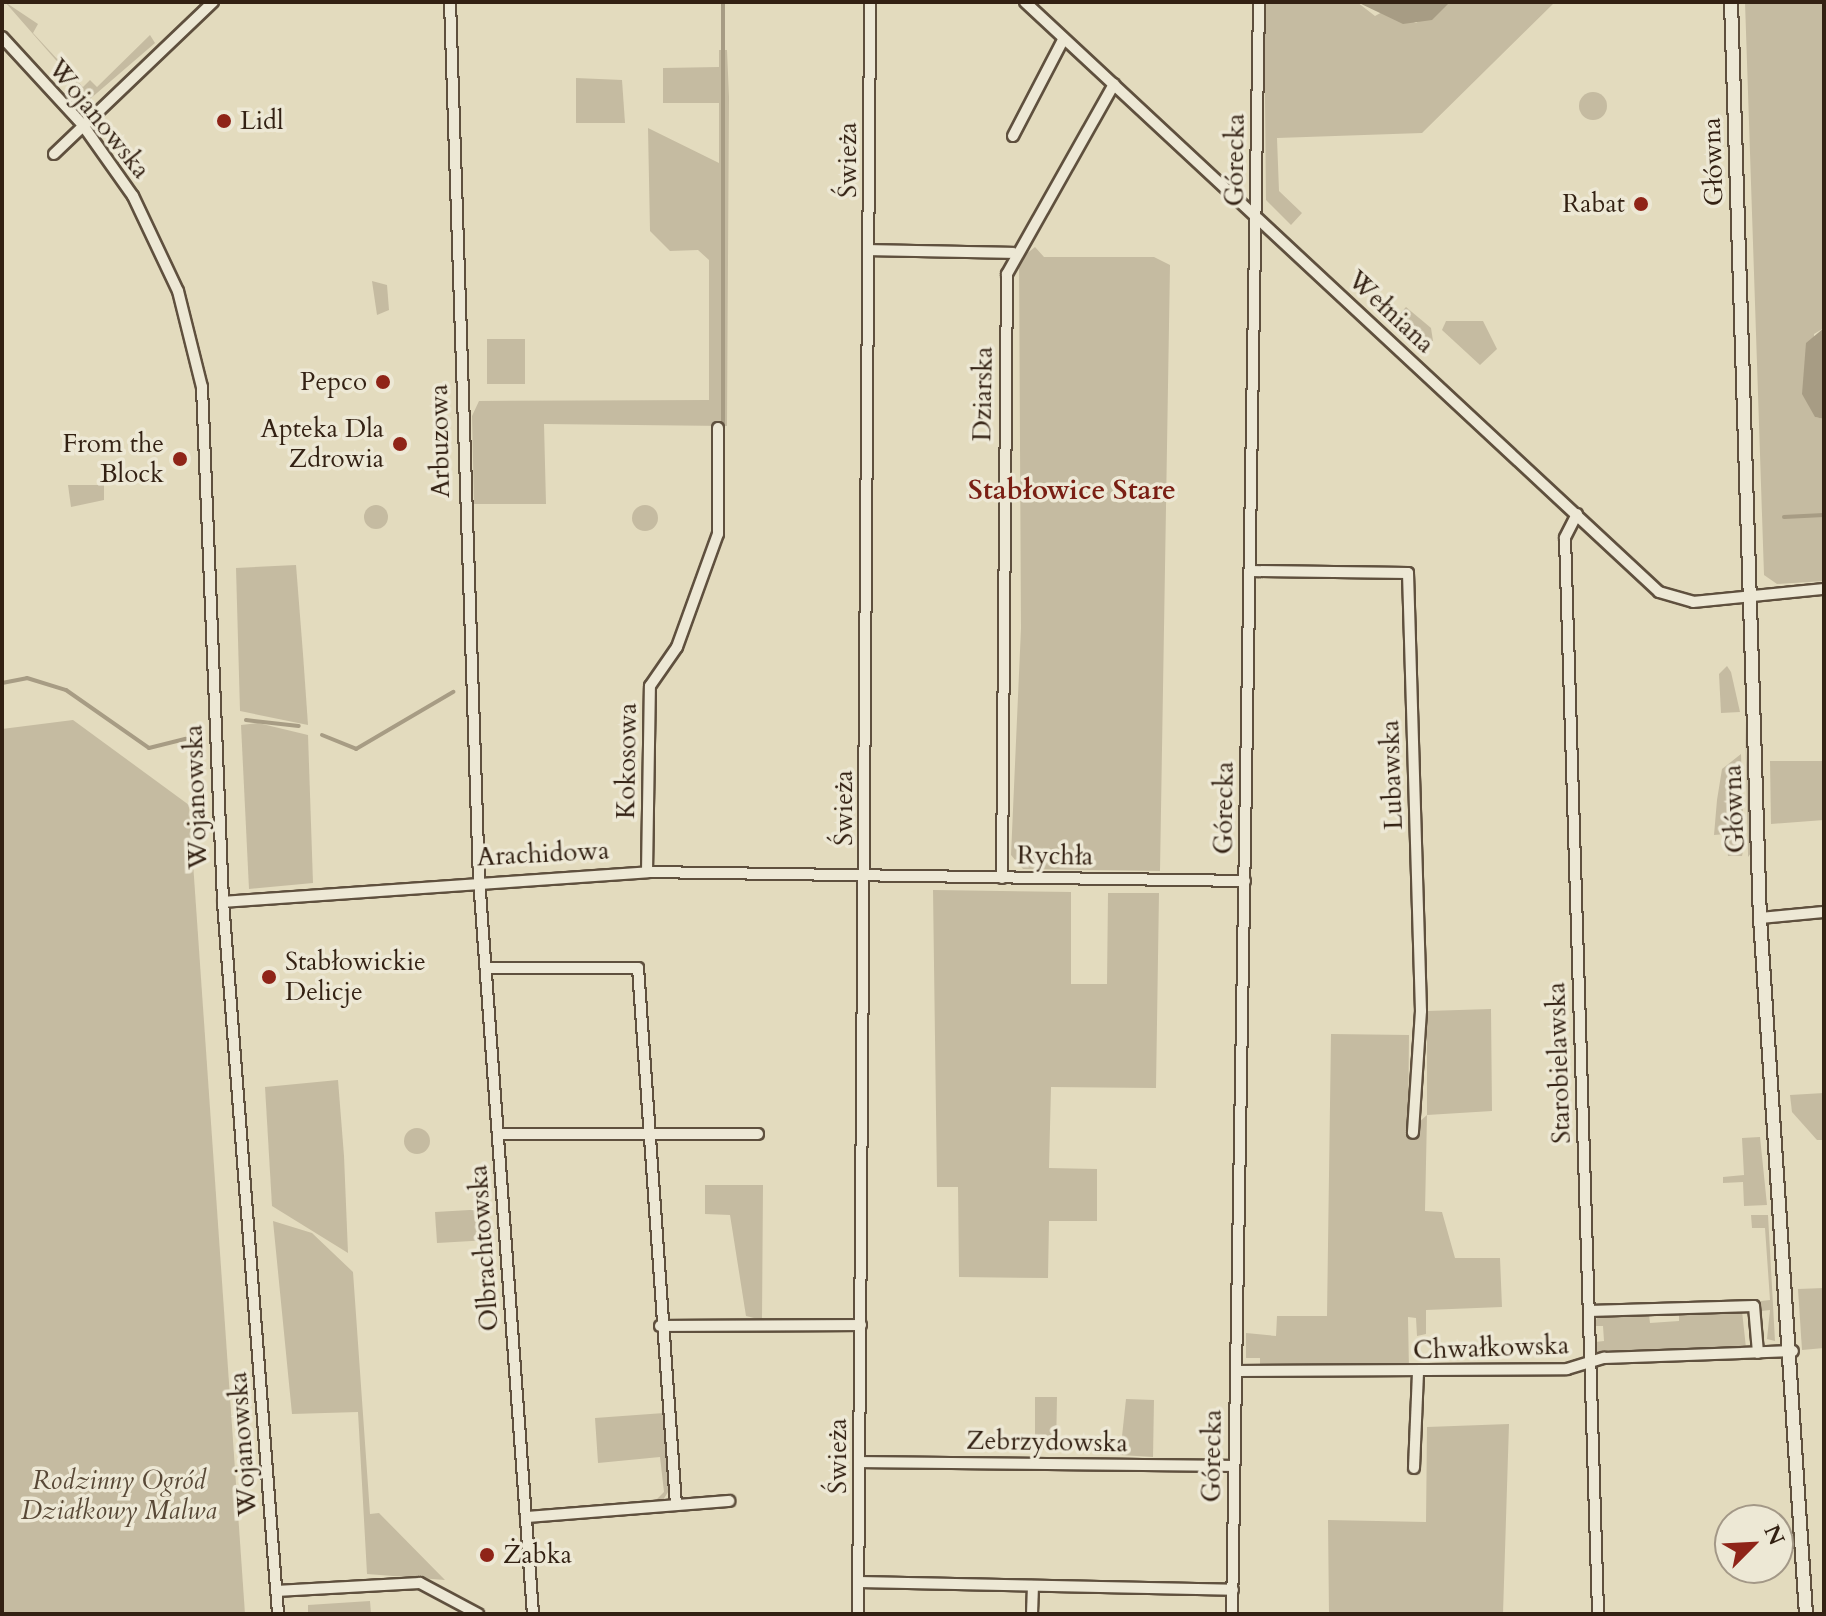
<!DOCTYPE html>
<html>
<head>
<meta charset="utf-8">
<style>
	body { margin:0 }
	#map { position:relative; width:1826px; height:1616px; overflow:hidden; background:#e3dbbe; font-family:Cardo,serif }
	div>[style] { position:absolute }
	.green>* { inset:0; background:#c5bba1 }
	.round { border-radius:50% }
	.water>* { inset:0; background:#a79c84 }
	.stream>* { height:4px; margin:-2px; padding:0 2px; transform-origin:2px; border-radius:2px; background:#a79c84 }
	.roads { filter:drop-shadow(2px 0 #5f503e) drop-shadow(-2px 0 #5f503e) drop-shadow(0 2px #5f503e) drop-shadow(0 -2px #5f503e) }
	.minor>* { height:10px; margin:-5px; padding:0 5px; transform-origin:5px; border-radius:5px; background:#ede8d5 }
	.tertiary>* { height:12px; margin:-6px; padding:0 6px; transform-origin:6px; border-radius:6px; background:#ede8d5 }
	.dots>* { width:22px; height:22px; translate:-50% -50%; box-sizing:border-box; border:4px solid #ede8d5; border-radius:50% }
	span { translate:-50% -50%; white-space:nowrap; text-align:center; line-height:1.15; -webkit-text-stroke:7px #ede8d5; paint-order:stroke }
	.street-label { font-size:26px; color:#332113 }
	.poi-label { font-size:26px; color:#332113 }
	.left { translate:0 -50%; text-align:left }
	.right { translate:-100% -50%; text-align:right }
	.park-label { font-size:26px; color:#584836; font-style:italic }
	.neighbourhood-label { font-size:28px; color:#7a1f14; font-weight:700 }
	.frame { position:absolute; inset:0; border:4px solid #332113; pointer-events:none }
	.north { position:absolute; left:1714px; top:1504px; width:80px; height:80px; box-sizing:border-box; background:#ede8d5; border:2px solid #a39887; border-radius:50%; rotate:66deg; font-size:22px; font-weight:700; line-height:32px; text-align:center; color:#332113 }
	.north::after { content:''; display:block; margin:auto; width:28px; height:36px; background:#8f2418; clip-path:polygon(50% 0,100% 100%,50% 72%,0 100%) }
</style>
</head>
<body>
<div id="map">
	<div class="green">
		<i style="clip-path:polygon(5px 2px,38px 24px,33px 33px,83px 87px,90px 80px,97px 87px,150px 35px,155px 43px,90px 99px)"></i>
		<i style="clip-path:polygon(1264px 2px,1357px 2px,1375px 16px,1384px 11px,1416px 23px,1450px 2px,1555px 2px,1422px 133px,1277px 138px,1279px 191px,1302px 213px,1291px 225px,1266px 200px)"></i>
		<i style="clip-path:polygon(1745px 2px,1824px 2px,1824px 328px,1814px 334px,1815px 417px,1824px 419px,1824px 581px,1777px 584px,1764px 575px)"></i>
		<i style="clip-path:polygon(719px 50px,727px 50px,729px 97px,727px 426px,544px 424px,546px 504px,474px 504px,472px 416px,479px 401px,709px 400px,709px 260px,698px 250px,670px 251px,650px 231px,648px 128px,719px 163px,719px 103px,663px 103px,663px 68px,719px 67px)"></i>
		<i style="clip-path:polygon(576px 78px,622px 80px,625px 123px,576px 123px)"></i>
		<i class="round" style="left:1579px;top:92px;width:28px;height:28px"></i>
		<i style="clip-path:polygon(1035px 247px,1044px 257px,1154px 257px,1170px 265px,1160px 871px,1023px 869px,1011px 855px,1021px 628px,1019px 260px)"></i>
		<i style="clip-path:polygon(372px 281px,387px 285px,389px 310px,377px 315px)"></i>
		<i style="clip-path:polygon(1406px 307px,1431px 328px,1433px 341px,1424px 345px,1395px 319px)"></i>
		<i style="clip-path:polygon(1446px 321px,1483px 321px,1497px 349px,1480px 365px,1442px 330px)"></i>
		<i style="clip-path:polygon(487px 339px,525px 339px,525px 384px,487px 384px)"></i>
		<i style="clip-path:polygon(68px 485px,104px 485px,104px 500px,71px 507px)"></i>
		<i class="round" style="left:632px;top:505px;width:26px;height:26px"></i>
		<i class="round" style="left:364px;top:505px;width:24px;height:24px"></i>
		<i style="clip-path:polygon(296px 565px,303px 654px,308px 725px,240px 711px,236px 568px)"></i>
		<i style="clip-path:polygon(1727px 666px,1731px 672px,1740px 712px,1721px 713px,1719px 674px)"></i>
		<i style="clip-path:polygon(73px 720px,189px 805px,245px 1614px,2px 1614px,2px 729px)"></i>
		<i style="clip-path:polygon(1745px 720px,1751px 853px,1748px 857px,1748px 854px)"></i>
		<i style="clip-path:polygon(258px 723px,308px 735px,313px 883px,249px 889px,241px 725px)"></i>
		<i style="clip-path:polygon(1741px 754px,1744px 847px,1742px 856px,1728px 856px,1726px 834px,1714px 835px,1717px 800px,1722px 769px)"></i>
		<i style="clip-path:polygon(1770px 761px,1824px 761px,1824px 820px,1771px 824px)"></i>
		<i style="clip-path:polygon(933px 890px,1071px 892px,1071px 984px,1107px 984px,1108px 893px,1159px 893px,1156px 1088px,1051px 1087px,1049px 1168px,1097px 1169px,1097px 1221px,1049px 1221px,1048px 1278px,959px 1277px,958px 1187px,937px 1187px)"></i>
		<i style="clip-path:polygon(1491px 1009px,1492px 1111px,1427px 1115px,1425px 1211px,1442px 1212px,1455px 1258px,1500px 1258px,1502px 1307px,1426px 1310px,1426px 1334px,1417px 1336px,1416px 1318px,1408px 1317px,1409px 1370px,1260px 1367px,1260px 1358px,1246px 1358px,1246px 1333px,1276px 1336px,1277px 1316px,1327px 1316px,1331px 1034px,1409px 1035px,1408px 1132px,1427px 1115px,1427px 1011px)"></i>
		<i style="clip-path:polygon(338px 1080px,344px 1156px,348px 1253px,272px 1206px,265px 1087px)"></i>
		<i style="clip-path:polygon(1824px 1093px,1824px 1140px,1817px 1140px,1792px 1112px,1790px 1095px)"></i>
		<i class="round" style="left:404px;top:1128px;width:26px;height:26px"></i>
		<i style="clip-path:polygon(1760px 1137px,1767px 1205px,1744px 1206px,1743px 1182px,1723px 1183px,1723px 1177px,1744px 1175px,1742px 1138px)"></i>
		<i style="clip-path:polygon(705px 1185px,763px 1185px,762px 1320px,746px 1316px,730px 1215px,705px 1214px)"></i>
		<i style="clip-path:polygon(487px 1209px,489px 1240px,437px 1243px,435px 1212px)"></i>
		<i style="clip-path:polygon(1751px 1215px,1768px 1215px,1775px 1341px,1767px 1339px,1770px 1310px,1761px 1311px,1761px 1301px,1770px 1300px,1765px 1228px,1752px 1228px)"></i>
		<i style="clip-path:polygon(273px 1221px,312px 1233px,353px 1272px,370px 1514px,379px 1513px,445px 1580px,367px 1574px,358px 1412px,292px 1414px)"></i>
		<i style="clip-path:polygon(1824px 1288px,1824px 1348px,1802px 1350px,1798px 1289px)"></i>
		<i style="clip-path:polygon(1742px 1311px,1746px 1348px,1596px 1353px,1595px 1342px,1604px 1341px,1603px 1326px,1594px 1326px,1598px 1315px,1649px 1314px,1650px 1323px,1679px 1321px,1679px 1312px)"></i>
		<i style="clip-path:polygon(1035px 1397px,1057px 1397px,1056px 1450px,1035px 1449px)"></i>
		<i style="clip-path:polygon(1126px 1399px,1154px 1400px,1153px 1457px,1120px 1455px)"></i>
		<i style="clip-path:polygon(664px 1413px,670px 1489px,663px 1500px,657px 1499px,664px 1492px,660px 1457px,598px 1463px,595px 1418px)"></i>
		<i style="clip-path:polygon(1509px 1424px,1503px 1614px,1329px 1614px,1328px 1520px,1426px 1522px,1427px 1427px)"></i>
		<i style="clip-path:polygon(370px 1601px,371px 1614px,308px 1614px,308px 1605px)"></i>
	</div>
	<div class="water">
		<i style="clip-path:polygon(1357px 2px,1450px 2px,1432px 20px,1403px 24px)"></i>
		<i style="clip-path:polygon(1824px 328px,1824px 419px,1815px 417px,1802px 394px,1806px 343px)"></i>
	</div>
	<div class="stream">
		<i style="left:723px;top:2px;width:423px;rotate:90deg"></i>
		<i style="left:1784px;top:517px;width:40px;rotate:-2.9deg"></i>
		<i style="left:2px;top:683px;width:25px;rotate:-11deg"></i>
		<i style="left:27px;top:678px;width:41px;rotate:17.1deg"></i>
		<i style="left:66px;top:690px;width:101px;rotate:34.9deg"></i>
		<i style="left:149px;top:748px;width:38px;rotate:-14deg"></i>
		<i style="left:246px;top:720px;width:53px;rotate:6.5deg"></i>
		<i style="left:322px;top:735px;width:37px;rotate:22deg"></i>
		<i style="left:356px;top:749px;width:113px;rotate:-30.4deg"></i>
	</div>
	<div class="roads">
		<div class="minor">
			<i style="left:450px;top:2px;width:877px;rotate:88.11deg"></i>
			<i style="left:479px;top:879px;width:737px;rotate:85.8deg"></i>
			<i style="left:1025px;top:2px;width:866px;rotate:42.94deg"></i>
			<i style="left:1659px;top:592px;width:35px;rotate:16deg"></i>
			<i style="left:1693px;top:602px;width:132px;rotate:-5.7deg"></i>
			<i style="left:2px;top:37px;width:118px;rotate:47.4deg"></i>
			<i style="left:82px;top:124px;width:88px;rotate:54.7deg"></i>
			<i style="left:133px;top:196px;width:105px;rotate:64.7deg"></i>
			<i style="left:178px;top:291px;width:99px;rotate:76deg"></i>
			<i style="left:202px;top:387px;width:515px;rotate:87.66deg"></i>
			<i style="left:223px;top:902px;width:714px;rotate:85.58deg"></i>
			<i style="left:1013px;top:136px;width:110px;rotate:-62.5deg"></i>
			<i style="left:54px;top:154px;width:220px;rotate:-43.7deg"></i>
			<i style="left:870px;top:250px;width:143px;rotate:1.2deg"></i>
			<i style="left:1577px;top:514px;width:27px;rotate:117deg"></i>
			<i style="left:1565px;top:538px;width:1077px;rotate:88.24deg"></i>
			<i style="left:1251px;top:571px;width:157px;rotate:0.7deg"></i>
			<i style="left:1408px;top:573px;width:438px;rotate:88.3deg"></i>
			<i style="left:1421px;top:1011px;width:122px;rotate:93.8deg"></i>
			<i style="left:647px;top:872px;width:186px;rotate:-89.1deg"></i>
			<i style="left:650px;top:686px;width:47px;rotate:-55.3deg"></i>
			<i style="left:677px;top:647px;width:120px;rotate:-70.1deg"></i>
			<i style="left:718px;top:534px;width:106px;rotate:-90deg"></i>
			<i style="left:1002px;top:878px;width:604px;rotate:-89.53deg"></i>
			<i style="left:1007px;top:274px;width:218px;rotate:-60.6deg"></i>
			<i style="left:223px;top:902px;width:425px;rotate:-4deg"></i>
			<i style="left:647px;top:872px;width:598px;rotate:0.86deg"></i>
			<i style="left:1760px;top:918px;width:64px;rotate:-5.4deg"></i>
			<i style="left:486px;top:968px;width:152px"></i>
			<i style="left:638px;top:968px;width:538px;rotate:85.95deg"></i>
			<i style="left:498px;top:1134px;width:260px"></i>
			<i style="left:1589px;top:1311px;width:165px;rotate:-1.7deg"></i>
			<i style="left:1754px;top:1306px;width:47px;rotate:85.1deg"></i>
			<i style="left:660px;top:1326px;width:201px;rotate:-0.3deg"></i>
			<i style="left:1236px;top:1371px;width:331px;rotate:-0.3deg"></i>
			<i style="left:1567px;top:1369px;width:39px;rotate:-17deg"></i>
			<i style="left:1604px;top:1358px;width:189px;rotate:-2.1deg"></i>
			<i style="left:860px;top:1462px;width:374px;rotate:0.6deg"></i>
			<i style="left:1414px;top:1468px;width:94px;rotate:-87.6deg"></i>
			<i style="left:526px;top:1517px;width:204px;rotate:-4.5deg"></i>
			<i style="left:859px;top:1582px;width:374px;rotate:1.2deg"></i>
			<i style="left:276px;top:1591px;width:144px;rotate:-3.2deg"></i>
			<i style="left:420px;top:1583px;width:66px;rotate:28.1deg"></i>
			<i style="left:858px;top:1614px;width:1612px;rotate:-89.57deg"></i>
			<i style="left:1032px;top:1614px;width:28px;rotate:-88deg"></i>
			<i style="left:1232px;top:1614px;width:1612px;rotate:-89.04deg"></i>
		</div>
		<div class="tertiary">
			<i style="left:1731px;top:2px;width:916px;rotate:88.19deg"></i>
			<i style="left:1760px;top:918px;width:698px;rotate:86.22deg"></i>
		</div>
	</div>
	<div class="dots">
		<i style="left:224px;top:121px;background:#8f2418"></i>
		<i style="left:1641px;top:204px;background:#8f2418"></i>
		<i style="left:383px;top:382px;background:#8f2418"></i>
		<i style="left:400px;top:444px;background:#8f2418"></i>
		<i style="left:180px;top:459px;background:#8f2418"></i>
		<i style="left:269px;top:977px;background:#8f2418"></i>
		<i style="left:487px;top:1555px;background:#8f2418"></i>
	</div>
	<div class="street-label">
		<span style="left:99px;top:119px;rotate:51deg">Wojanowska</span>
		<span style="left:848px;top:160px;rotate:-90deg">Świeża</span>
		<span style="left:1235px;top:160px;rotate:-89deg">Górecka</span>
		<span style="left:1713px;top:162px;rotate:-92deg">Główna</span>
		<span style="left:1391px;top:312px;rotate:43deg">Wełniana</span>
		<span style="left:983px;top:394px;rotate:-89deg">Dziarska</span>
		<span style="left:440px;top:441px;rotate:-91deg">Arbuzowa</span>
		<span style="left:627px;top:761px;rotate:-89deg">Kokosowa</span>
		<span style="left:1392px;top:775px;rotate:-92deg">Lubawska</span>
		<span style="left:196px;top:797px;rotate:-92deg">Wojanowska</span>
		<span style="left:844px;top:808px;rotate:-90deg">Świeża</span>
		<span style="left:1224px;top:808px;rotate:-89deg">Górecka</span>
		<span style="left:1734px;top:809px;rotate:-92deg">Główna</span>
		<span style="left:543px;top:854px;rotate:-3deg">Arachidowa</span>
		<span style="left:1055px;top:856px;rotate:1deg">Rychła</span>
		<span style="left:1559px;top:1063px;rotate:-92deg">Starobielawska</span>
		<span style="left:484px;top:1248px;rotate:-94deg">Olbrachtowska</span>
		<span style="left:1491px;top:1348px;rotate:-2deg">Chwałkowska</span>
		<span style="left:1047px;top:1442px;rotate:1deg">Zebrzydowska</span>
		<span style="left:243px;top:1444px;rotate:-94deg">Wojanowska</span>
		<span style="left:838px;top:1456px;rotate:-90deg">Świeża</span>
		<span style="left:1212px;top:1456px;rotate:-89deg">Górecka</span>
	</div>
	<div class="poi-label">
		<span class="left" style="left:240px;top:121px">Lidl</span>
		<span class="right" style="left:1625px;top:204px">Rabat</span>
		<span class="right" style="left:367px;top:382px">Pepco</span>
		<span class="right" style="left:384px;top:444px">Apteka Dla<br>Zdrowia</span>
		<span class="right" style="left:164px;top:459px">From the<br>Block</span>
		<span class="left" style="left:285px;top:977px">Stabłowickie<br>Delicje</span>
		<span class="left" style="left:503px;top:1555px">Żabka</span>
	</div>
	<div class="park-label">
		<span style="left:119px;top:1496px">Rodzinny Ogród<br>Działkowy Malwa</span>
	</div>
	<div class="neighbourhood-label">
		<span style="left:1072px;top:490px">Stabłowice Stare</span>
	</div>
	<div class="frame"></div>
	<div class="north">N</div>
</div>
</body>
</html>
